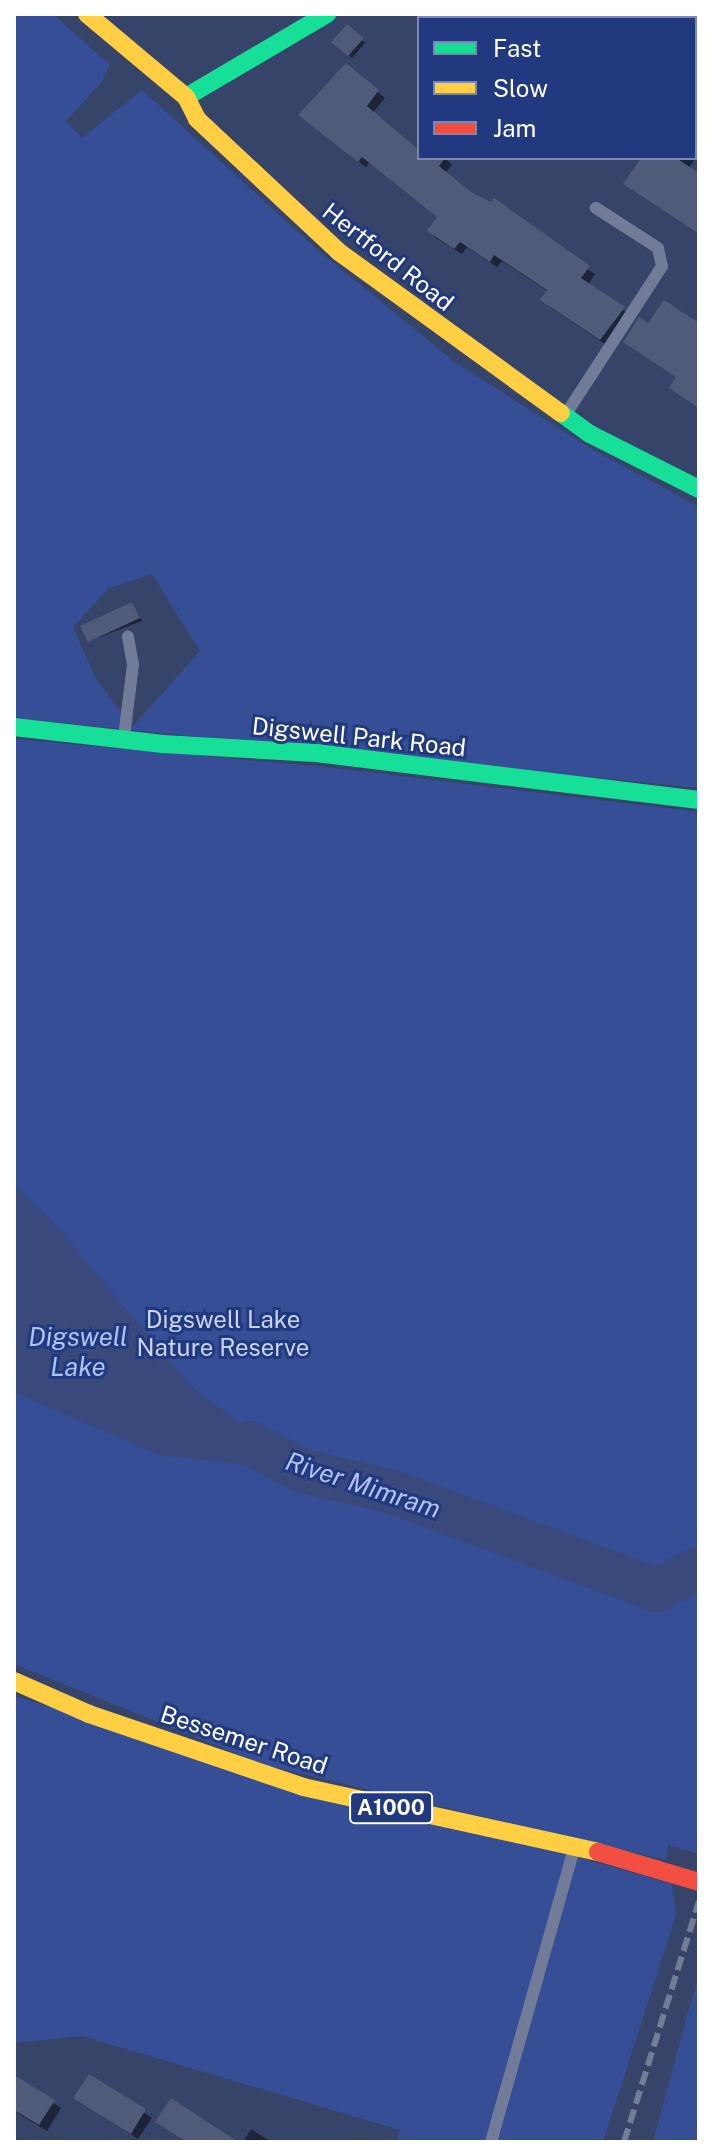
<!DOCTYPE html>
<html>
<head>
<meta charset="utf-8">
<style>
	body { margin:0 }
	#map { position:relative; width:713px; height:2156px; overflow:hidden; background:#374469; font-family:"Public Sans",sans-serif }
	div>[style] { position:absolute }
	.green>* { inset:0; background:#354e96 }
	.water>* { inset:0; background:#39497c }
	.shadow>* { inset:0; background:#0007 }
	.river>* { height:44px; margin:-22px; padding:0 22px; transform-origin:22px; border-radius:22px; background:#39497c }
	.building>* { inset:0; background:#505b7a }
	.lane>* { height:12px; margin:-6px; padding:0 6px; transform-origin:6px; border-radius:6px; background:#727b98 }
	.fast>* { height:18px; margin:-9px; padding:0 9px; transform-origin:9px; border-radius:9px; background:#16e098 }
	.slow>* { height:18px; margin:-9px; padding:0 9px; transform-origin:9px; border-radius:9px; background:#ffcf43 }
	.jam>* { height:18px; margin:-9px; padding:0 9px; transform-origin:9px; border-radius:9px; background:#f24e42 }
	.rail>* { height:6px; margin-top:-3px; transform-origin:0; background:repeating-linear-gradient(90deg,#737d98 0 14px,transparent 0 20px) }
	span { translate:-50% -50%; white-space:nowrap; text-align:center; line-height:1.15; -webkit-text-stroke:6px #21397f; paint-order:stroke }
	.shield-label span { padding:2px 6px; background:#21397f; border:2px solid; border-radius:6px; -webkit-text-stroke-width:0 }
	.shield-label { font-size:22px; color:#fff; font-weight:700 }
	.street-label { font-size:24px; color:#fff }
	.park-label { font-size:24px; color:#cad5f5 }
	.water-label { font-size:26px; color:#b1c2ef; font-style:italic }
	.frame { position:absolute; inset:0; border:16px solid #fff; pointer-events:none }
	.legend { position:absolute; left:417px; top:16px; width:280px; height:144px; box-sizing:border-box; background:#21397f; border:2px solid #7a88b2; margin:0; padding:10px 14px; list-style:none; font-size:24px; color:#fff }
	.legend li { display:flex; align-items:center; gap:16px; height:40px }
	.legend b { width:40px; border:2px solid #7a88b2 }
</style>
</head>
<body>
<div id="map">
	<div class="green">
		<i style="clip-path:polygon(evenodd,14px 14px,53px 14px,110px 65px,100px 84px,66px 121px,82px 138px,142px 90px,320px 252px,456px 363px,588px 447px,699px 507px,699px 788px,14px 718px,14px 14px,152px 574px,200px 651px,132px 727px,95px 677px,73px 627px,109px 588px,152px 574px)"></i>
		<i style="clip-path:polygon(14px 739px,326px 767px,699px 812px,699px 1854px,668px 1845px,666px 1860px,265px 1765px,14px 1664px)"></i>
		<i style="clip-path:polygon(14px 1696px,672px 1884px,676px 1915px,603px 2142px,397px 2142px,400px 2130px,82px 2036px,14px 2043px)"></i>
		<i style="clip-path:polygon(699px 1976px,699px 2142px,653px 2142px,688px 2012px)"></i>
	</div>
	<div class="water">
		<i style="clip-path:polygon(14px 1185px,53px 1222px,191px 1386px,303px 1471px,159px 1455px,14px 1392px)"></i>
	</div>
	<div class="shadow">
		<i style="clip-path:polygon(454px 14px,535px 14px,450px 18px)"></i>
		<i style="clip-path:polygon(347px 26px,365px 43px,352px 58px,334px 41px)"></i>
		<i style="clip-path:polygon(347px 66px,385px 98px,372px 114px,416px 149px,419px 145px,419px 158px,445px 158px,452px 165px,445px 173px,470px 194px,595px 274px,588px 285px,630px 315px,608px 346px,550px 307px,543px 300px,549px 292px,502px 261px,497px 267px,467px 247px,462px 254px,436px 238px,430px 231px,439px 218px,370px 162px,366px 167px,308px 122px)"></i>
		<i style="clip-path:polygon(695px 103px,699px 105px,695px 138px)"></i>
		<i style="clip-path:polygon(642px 158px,695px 159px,688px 169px,699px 176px,699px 234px,632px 190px)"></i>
		<i style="clip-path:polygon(132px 604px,142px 621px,89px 641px)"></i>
		<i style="clip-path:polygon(89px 2076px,152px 2118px,138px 2139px,76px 2098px)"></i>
		<i style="clip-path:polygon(14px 2077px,61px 2108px,47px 2131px,14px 2111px)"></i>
		<i style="clip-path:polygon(251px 2129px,271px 2142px,243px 2142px)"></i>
	</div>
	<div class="river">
		<i style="left:250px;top:1443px;width:60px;rotate:27.8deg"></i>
		<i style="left:303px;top:1471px;width:92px;rotate:13.1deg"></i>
		<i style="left:393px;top:1492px;width:281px;rotate:20.4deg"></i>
		<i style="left:656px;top:1590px;width:48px;rotate:-27.1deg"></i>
	</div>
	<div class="building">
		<i style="clip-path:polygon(347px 24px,364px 38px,348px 56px,331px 42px)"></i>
		<i style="clip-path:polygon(346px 63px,379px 90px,367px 106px,419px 150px,419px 158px,445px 158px,439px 166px,471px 192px,491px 202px,494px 198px,590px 266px,581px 278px,625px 307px,600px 340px,540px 300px,547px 290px,494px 255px,490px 262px,460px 242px,454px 249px,427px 231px,437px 217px,362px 157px,358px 162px,298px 115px)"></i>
		<i style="clip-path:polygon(641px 158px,676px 158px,699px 173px,699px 234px,623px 184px)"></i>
		<i style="clip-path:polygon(664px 300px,699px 323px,699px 408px,669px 388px,676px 377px,623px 342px,639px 317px,648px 323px)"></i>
		<i style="clip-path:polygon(132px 602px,140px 618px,88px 642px,80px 626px)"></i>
		<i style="clip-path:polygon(89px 2074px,146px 2109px,131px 2134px,73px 2098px)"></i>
		<i style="clip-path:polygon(14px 2075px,55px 2100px,39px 2125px,14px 2110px)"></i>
		<i style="clip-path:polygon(171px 2098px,238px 2142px,187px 2142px,155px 2122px)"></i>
	</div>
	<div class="lane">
		<i style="left:566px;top:414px;width:176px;rotate:-57deg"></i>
		<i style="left:662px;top:266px;width:18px;rotate:-103deg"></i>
		<i style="left:658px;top:248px;width:74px;rotate:-147.2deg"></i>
		<i style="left:124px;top:737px;width:73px;rotate:-82.9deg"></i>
		<i style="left:133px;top:665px;width:29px;rotate:-100deg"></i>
		<i style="left:491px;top:2142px;width:305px;rotate:-74.2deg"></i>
	</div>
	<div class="fast">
		<i style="left:186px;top:97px;width:164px;rotate:-30.5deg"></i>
		<i style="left:561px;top:413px;width:36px;rotate:36deg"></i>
		<i style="left:590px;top:434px;width:122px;rotate:26.8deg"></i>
		<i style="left:14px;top:727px;width:150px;rotate:6.5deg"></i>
		<i style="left:163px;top:744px;width:153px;rotate:3.4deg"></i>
		<i style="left:316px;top:753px;width:386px;rotate:7deg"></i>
	</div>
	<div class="slow">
		<i style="left:87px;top:14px;width:129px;rotate:40deg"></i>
		<i style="left:186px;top:97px;width:25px;rotate:63deg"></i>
		<i style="left:197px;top:119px;width:195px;rotate:43.1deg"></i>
		<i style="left:339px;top:252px;width:274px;rotate:36deg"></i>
		<i style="left:14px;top:1681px;width:82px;rotate:23.7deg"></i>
		<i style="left:89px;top:1714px;width:226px;rotate:18.8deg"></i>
		<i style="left:303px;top:1787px;width:302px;rotate:12.4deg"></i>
	</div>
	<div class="jam">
		<i style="left:598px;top:1852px;width:105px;rotate:16.5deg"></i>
	</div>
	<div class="rail">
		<i style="left:624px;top:2142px;width:252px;rotate:-72.7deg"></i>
	</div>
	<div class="shield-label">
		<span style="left:391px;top:1808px">A1000</span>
	</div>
	<div class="street-label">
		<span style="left:388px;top:257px;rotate:38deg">Hertford Road</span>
		<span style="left:359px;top:737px;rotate:6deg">Digswell Park Road</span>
		<span style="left:244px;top:1740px;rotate:18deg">Bessemer Road</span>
	</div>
	<div class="park-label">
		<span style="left:223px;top:1334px">Digswell Lake<br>Nature Reserve</span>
	</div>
	<div class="water-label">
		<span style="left:78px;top:1352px">Digswell<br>Lake</span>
		<span style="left:363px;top:1485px;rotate:18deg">River Mimram</span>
	</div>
	<div class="frame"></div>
	<ul class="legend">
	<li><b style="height:10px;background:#16e098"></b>Fast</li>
	<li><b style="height:10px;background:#ffcf43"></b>Slow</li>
	<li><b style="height:10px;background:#f24e42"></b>Jam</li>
	</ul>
</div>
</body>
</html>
